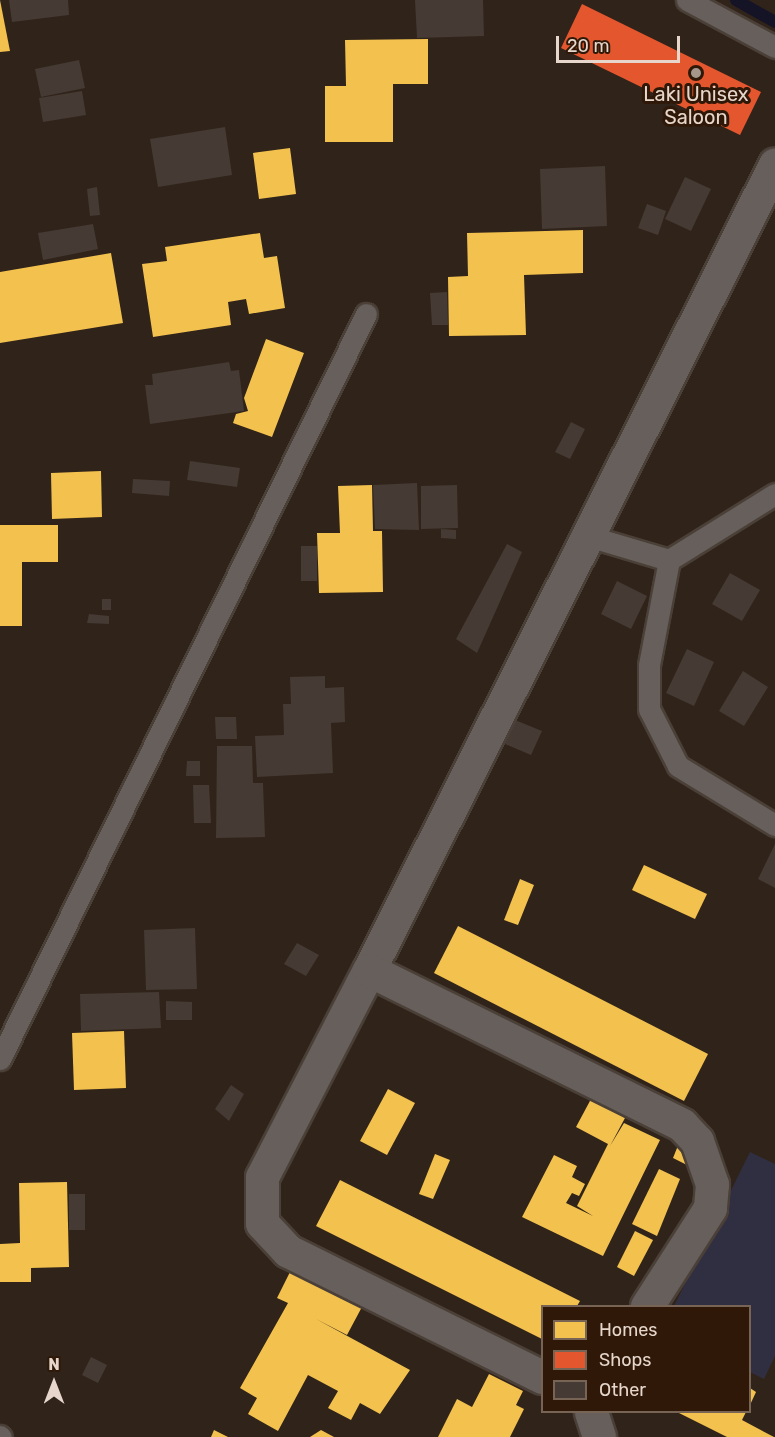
<!DOCTYPE html>
<html>
<head>
<meta charset="utf-8">
<style>
	body { margin:0 }
	#map { position:relative; width:775px; height:1437px; overflow:hidden; background:#30231a; font-family:Rubik,sans-serif }
	div>[style] { position:absolute }
	.green>* { inset:0; background:#302f41 }
	.homes>* { inset:0; background:#f2c14e }
	.shops>* { inset:0; background:#e4572e }
	.stream>* { height:12px; margin:-6px; padding:0 6px; transform-origin:6px; border-radius:6px; background:#151426 }
	.building>* { inset:0; background:#453a34 }
	.roads { filter:drop-shadow(2px 0 #4b4038) drop-shadow(-2px 0 #4b4038) drop-shadow(0 2px #4b4038) drop-shadow(0 -2px #4b4038) }
	.service>* { height:21px; margin:-10.5px; padding:0 10.5px; transform-origin:10.5px; border-radius:10.5px; background:#665f5b }
	.minor>* { height:33px; margin:-16.5px; padding:0 16.5px; transform-origin:16.5px; border-radius:16.5px; background:#665f5b }
	.dots>* { width:16px; height:16px; translate:-50% -50%; box-sizing:border-box; border:3px solid #2f1807; border-radius:50% }
	span { translate:-50% -50%; white-space:nowrap; text-align:center; line-height:1.15; -webkit-text-stroke:6px #2f1807; paint-order:stroke }
	.poi-label { font-size:20px; color:#e6d6cb }
	.legend { position:absolute; left:541px; top:1305px; width:210px; height:108px; box-sizing:border-box; background:#2f1807; border:2px solid #786455; margin:0; padding:8px 10px; list-style:none; font-size:18px; color:#e6d6cb }
	.legend li { display:flex; align-items:center; gap:12px; height:30px }
	.legend b { width:30px; border:2px solid #786455 }
	.north { position:absolute; left:24px; top:1353px; width:60px; height:60px; -webkit-text-stroke:4px #2f1807; paint-order:stroke; rotate:0deg; font-size:16px; font-weight:700; line-height:24px; text-align:center; color:#e6d6cb }
	.north::after { content:''; display:block; margin:auto; width:21px; height:27px; background:#e6d6cb; clip-path:polygon(50% 0,100% 100%,50% 72%,0 100%) }
	.scale { position:absolute; left:556px; top:36px; width:124px; height:27px; box-sizing:border-box; border:3px solid #e6d6cb; border-top:0; padding-left:8px; font-size:18px; line-height:21px; white-space:nowrap; color:#e6d6cb; -webkit-text-stroke:4px #2f1807; paint-order:stroke }
</style>
</head>
<body>
<div id="map">
	<div class="green">
		<i style="clip-path:polygon(750px 1152px,775px 1164px,775px 1356px,764px 1379px,750px 1372px,750px 1306px,674px 1306px)"></i>
	</div>
	<div class="homes">
		<i style="clip-path:polygon(0 0,10px 51px,0 52px)"></i>
		<i style="clip-path:polygon(428px 39px,428px 84px,393px 84px,393px 142px,325px 142px,325px 86px,346px 86px,345px 40px)"></i>
		<i style="clip-path:polygon(290px 148px,296px 194px,259px 199px,253px 153px)"></i>
		<i style="clip-path:polygon(583px 230px,583px 273px,524px 275px,526px 335px,449px 336px,448px 277px,468px 276px,467px 233px)"></i>
		<i style="clip-path:polygon(260px 233px,264px 258px,277px 256px,285px 308px,249px 314px,246px 299px,228px 302px,231px 325px,153px 337px,142px 264px,167px 261px,165px 247px)"></i>
		<i style="clip-path:polygon(111px 253px,123px 323px,0 343px,0 272px)"></i>
		<i style="clip-path:polygon(266px 339px,304px 353px,272px 437px,233px 423px,236px 414px,248px 411px,244px 398px)"></i>
		<i style="clip-path:polygon(101px 471px,102px 517px,52px 519px,51px 473px)"></i>
		<i style="clip-path:polygon(372px 485px,373px 531px,382px 531px,383px 592px,319px 593px,317px 533px,340px 533px,338px 486px)"></i>
		<i style="clip-path:polygon(0 525px,58px 525px,58px 562px,22px 562px,22px 626px,0 626px)"></i>
		<i style="clip-path:polygon(644px 865px,707px 894px,695px 919px,632px 890px)"></i>
		<i style="clip-path:polygon(520px 879px,534px 885px,518px 925px,504px 920px)"></i>
		<i style="clip-path:polygon(458px 926px,708px 1054px,684px 1101px,434px 973px)"></i>
		<i style="clip-path:polygon(124px 1031px,126px 1088px,74px 1090px,72px 1033px)"></i>
		<i style="clip-path:polygon(388px 1089px,415px 1103px,387px 1155px,360px 1141px)"></i>
		<i style="clip-path:polygon(591px 1099px,625px 1118px,610px 1146px,624px 1123px,660px 1140px,603px 1256px,522px 1217px,554px 1155px,577px 1166px,572px 1177px,585px 1184px,579px 1196px,572px 1193px,566px 1203px,593px 1216px,577px 1206px,608px 1144px,576px 1127px)"></i>
		<i style="clip-path:polygon(679px 1143px,694px 1150px,687px 1165px,673px 1158px)"></i>
		<i style="clip-path:polygon(435px 1154px,450px 1160px,433px 1199px,419px 1194px)"></i>
		<i style="clip-path:polygon(659px 1169px,680px 1179px,657px 1236px,632px 1224px)"></i>
		<i style="clip-path:polygon(340px 1180px,580px 1301px,577px 1306px,542px 1306px,542px 1339px,316px 1226px)"></i>
		<i style="clip-path:polygon(67px 1182px,69px 1267px,31px 1268px,31px 1282px,0 1282px,0 1244px,20px 1243px,19px 1183px)"></i>
		<i style="clip-path:polygon(635px 1231px,653px 1240px,634px 1276px,617px 1267px)"></i>
		<i style="clip-path:polygon(292px 1268px,363px 1305px,347px 1335px,316px 1319px,410px 1370px,380px 1414px,360px 1403px,351px 1420px,328px 1408px,338px 1391px,308px 1375px,278px 1431px,248px 1414px,257px 1398px,240px 1388px,288px 1303px,277px 1298px)"></i>
		<i style="clip-path:polygon(489px 1374px,523px 1391px,516px 1405px,524px 1409px,510px 1437px,438px 1437px,457px 1399px,472px 1407px)"></i>
		<i style="clip-path:polygon(750px 1388px,756px 1392px,750px 1405px)"></i>
		<i style="clip-path:polygon(677px 1412px,746px 1412px,742px 1420px,774px 1437px,727px 1437px)"></i>
		<i style="clip-path:polygon(214px 1430px,228px 1437px,211px 1437px)"></i>
		<i style="clip-path:polygon(321px 1430px,334px 1437px,310px 1437px)"></i>
	</div>
	<div class="shops">
		<i style="clip-path:polygon(582px 4px,761px 92px,740px 135px,561px 48px)"></i>
	</div>
	<div class="stream">
		<i style="left:736px;top:0;width:45px;rotate:29.4deg"></i>
	</div>
	<div class="building">
		<i style="clip-path:polygon(9px 0,68px 0,69px 15px,12px 22px)"></i>
		<i style="clip-path:polygon(415px 0,483px 0,484px 36px,417px 38px)"></i>
		<i style="clip-path:polygon(79px 60px,85px 88px,41px 97px,35px 69px)"></i>
		<i style="clip-path:polygon(82px 91px,86px 115px,43px 122px,39px 98px)"></i>
		<i style="clip-path:polygon(225px 127px,232px 175px,158px 187px,150px 139px)"></i>
		<i style="clip-path:polygon(605px 166px,607px 226px,542px 229px,540px 169px)"></i>
		<i style="clip-path:polygon(685px 177px,711px 189px,691px 231px,665px 219px)"></i>
		<i style="clip-path:polygon(97px 187px,100px 215px,90px 216px,87px 189px)"></i>
		<i style="clip-path:polygon(647px 204px,666px 211px,658px 235px,638px 228px)"></i>
		<i style="clip-path:polygon(93px 224px,98px 249px,43px 260px,38px 233px)"></i>
		<i style="clip-path:polygon(447px 292px,448px 325px,432px 325px,430px 293px)"></i>
		<i style="clip-path:polygon(229px 362px,231px 371px,239px 370px,244px 411px,150px 424px,145px 385px,153px 385px,152px 374px)"></i>
		<i style="clip-path:polygon(571px 422px,585px 429px,570px 459px,555px 452px)"></i>
		<i style="clip-path:polygon(190px 461px,240px 468px,237px 487px,187px 480px)"></i>
		<i style="clip-path:polygon(133px 479px,170px 481px,169px 496px,132px 493px)"></i>
		<i style="clip-path:polygon(417px 483px,419px 530px,375px 529px,373px 485px)"></i>
		<i style="clip-path:polygon(457px 485px,458px 528px,421px 529px,421px 486px)"></i>
		<i style="clip-path:polygon(441px 529px,456px 530px,456px 539px,441px 538px)"></i>
		<i style="clip-path:polygon(507px 544px,522px 552px,477px 653px,456px 639px)"></i>
		<i style="clip-path:polygon(301px 546px,317px 546px,317px 581px,301px 581px)"></i>
		<i style="clip-path:polygon(730px 573px,760px 590px,742px 621px,712px 604px)"></i>
		<i style="clip-path:polygon(617px 581px,647px 596px,631px 629px,601px 614px)"></i>
		<i style="clip-path:polygon(102px 599px,111px 599px,111px 610px,102px 610px)"></i>
		<i style="clip-path:polygon(89px 614px,109px 616px,109px 624px,87px 623px)"></i>
		<i style="clip-path:polygon(687px 649px,714px 662px,694px 706px,666px 693px)"></i>
		<i style="clip-path:polygon(743px 671px,768px 687px,744px 726px,719px 711px)"></i>
		<i style="clip-path:polygon(325px 676px,325px 688px,344px 687px,345px 722px,331px 723px,333px 773px,257px 777px,255px 736px,284px 735px,283px 704px,291px 704px,290px 677px)"></i>
		<i style="clip-path:polygon(215px 717px,236px 717px,237px 739px,216px 739px)"></i>
		<i style="clip-path:polygon(515px 720px,542px 731px,531px 755px,505px 744px)"></i>
		<i style="clip-path:polygon(217px 746px,252px 746px,253px 783px,263px 783px,265px 837px,216px 838px)"></i>
		<i style="clip-path:polygon(187px 761px,200px 761px,200px 776px,186px 776px)"></i>
		<i style="clip-path:polygon(193px 785px,209px 785px,211px 823px,194px 823px)"></i>
		<i style="clip-path:polygon(775px 844px,775px 888px,758px 879px)"></i>
		<i style="clip-path:polygon(195px 928px,197px 989px,146px 990px,144px 930px)"></i>
		<i style="clip-path:polygon(297px 943px,319px 955px,306px 976px,284px 964px)"></i>
		<i style="clip-path:polygon(159px 992px,161px 1028px,81px 1031px,80px 994px)"></i>
		<i style="clip-path:polygon(166px 1001px,192px 1002px,192px 1020px,166px 1020px)"></i>
		<i style="clip-path:polygon(231px 1085px,244px 1094px,229px 1121px,215px 1109px)"></i>
		<i style="clip-path:polygon(69px 1194px,85px 1194px,85px 1230px,69px 1230px)"></i>
		<i style="clip-path:polygon(91px 1357px,107px 1365px,98px 1383px,82px 1375px)"></i>
	</div>
	<div class="roads">
		<div class="service">
			<i style="left:687px;top:0;width:100px;rotate:28.1deg"></i>
			<i style="left:775px;top:494px;width:125px;rotate:148.1deg"></i>
			<i style="left:669px;top:560px;width:107px;rotate:100.8deg"></i>
			<i style="left:649px;top:665px;width:44px;rotate:90deg"></i>
			<i style="left:649px;top:709px;width:64px;rotate:63deg"></i>
			<i style="left:678px;top:766px;width:114px;rotate:31.3deg"></i>
			<i style="left:588px;top:536px;width:84px;rotate:16.5deg"></i>
			<i style="left:0;top:1059px;width:830px;rotate:-63.84deg"></i>
			<i style="left:0;top:1436px;width:1px;rotate:45deg"></i>
		</div>
		<div class="minor">
			<i style="left:369px;top:970px;width:902px;rotate:-63.26deg"></i>
			<i style="left:542px;top:1377px;width:284px;rotate:-153.6deg"></i>
			<i style="left:288px;top:1251px;width:38px;rotate:-133deg"></i>
			<i style="left:262px;top:1223px;width:46px;rotate:-90deg"></i>
			<i style="left:262px;top:1177px;width:233px;rotate:-62.7deg"></i>
			<i style="left:369px;top:970px;width:349px;rotate:26.3deg"></i>
			<i style="left:682px;top:1125px;width:22px;rotate:47deg"></i>
			<i style="left:697px;top:1141px;width:46px;rotate:70.8deg"></i>
			<i style="left:712px;top:1184px;width:24px;rotate:95deg"></i>
			<i style="left:710px;top:1208px;width:117px;rotate:122.7deg"></i>
			<i style="left:591px;top:1412px;width:26px;rotate:72deg"></i>
		</div>
	</div>
	<div class="dots">
		<i style="left:696px;top:73px;background:#a6978d"></i>
	</div>
	<div class="poi-label">
		<span style="left:696px;top:106px">Laki Unisex<br>Saloon</span>
	</div>
	<ul class="legend">
	<li><b style="height:16px;background:#f2c14e"></b>Homes</li>
	<li><b style="height:16px;background:#e4572e"></b>Shops</li>
	<li><b style="height:16px;background:#453a34"></b>Other</li>
	</ul>
	<div class="north">N</div>
	<div class="scale">20 m</div>
</div>
</body>
</html>
